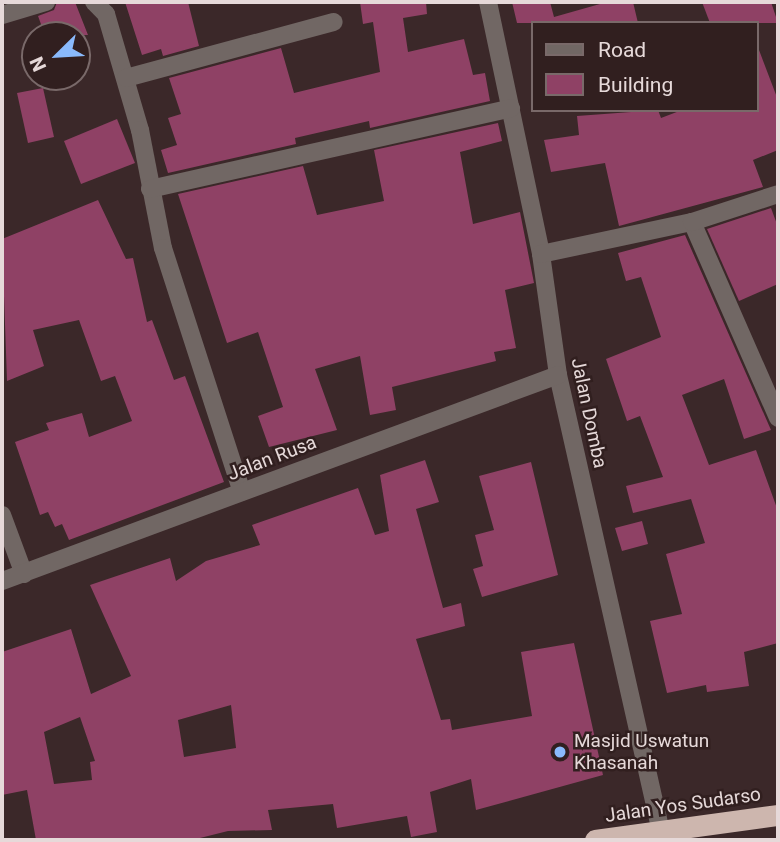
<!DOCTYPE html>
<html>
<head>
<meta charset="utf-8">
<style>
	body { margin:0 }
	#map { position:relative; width:780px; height:842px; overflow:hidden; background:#3b2829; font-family:Roboto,sans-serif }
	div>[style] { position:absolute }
	.building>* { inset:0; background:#8f4165 }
	.street>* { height:18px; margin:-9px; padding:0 9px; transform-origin:9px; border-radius:9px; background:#716764 }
	.highway>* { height:21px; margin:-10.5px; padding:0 10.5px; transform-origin:10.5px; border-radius:10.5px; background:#cdb6ae }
	.dots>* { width:19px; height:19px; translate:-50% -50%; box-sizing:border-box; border:4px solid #311f1f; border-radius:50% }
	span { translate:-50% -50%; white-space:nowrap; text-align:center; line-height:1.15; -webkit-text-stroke:5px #311f1f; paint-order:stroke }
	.street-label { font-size:19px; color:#e6d9d9 }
	.poi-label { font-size:19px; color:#e6d9d9 }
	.left { translate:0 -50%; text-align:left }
	.frame { position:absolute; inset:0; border:4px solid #e6d9d9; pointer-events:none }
	.legend { position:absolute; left:531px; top:21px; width:228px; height:91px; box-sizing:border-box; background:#311f1f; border:2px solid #796969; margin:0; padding:9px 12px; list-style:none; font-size:21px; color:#e6d9d9 }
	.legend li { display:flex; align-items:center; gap:14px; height:35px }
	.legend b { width:35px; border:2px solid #796969 }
	.north { position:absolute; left:21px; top:21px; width:70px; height:70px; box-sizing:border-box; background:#311f1f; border:2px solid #796969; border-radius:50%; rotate:246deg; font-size:19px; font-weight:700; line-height:28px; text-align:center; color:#e6d9d9 }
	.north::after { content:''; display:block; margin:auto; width:24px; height:32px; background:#8abafc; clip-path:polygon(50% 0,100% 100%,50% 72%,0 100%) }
</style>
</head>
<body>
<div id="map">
	<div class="building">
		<i style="clip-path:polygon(57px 2px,75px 2px,88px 35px,45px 35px,38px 16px,54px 10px)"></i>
		<i style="clip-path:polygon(125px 2px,188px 2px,199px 46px,163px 56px,161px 49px,142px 55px)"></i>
		<i style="clip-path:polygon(360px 2px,426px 2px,427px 14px,403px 18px,408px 52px,464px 39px,473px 75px,485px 73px,490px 101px,370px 128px,369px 121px,295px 138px,296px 144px,168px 173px,161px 150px,177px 145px,168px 118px,181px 114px,169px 78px,281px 48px,294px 93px,380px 72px,373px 22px,363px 24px)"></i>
		<i style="clip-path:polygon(512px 2px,550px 2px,554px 17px,607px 2px,633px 2px,638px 23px,517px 23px)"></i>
		<i style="clip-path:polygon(702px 2px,771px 2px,778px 23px,710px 23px)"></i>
		<i style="clip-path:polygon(759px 50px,778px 100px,778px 150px,753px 160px,763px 187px,619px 226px,605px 163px,551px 172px,544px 140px,579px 135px,577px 116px,658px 110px,661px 118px,682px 110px,757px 110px)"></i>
		<i style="clip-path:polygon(43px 88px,54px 137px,28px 143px,17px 93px)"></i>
		<i style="clip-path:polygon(117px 119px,135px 163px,81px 184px,64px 141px)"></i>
		<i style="clip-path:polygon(498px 123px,502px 141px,460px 152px,473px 224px,520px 212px,534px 283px,505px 290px,516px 348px,494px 352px,496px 361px,392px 387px,396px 410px,370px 415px,360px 356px,315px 369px,337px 430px,269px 447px,258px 416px,283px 407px,258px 332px,227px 343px,178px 194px,303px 166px,317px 215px,384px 201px,374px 150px)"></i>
		<i style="clip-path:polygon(98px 200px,126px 259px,133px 258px,147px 322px,152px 320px,174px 380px,185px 376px,224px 482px,69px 540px,62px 524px,55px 527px,48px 512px,40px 515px,15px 442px,49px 430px,46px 423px,82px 413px,89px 437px,132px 421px,115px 376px,101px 381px,79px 320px,33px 330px,44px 366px,7px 381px,2px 239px)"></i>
		<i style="clip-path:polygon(771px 208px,778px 227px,778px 284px,739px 301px,707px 229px)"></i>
		<i style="clip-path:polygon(685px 235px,771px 430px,744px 439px,724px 379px,682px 395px,709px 465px,756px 450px,778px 511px,778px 643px,744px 652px,749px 686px,707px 692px,706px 685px,667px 693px,650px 621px,682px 614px,666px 554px,705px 543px,691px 499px,633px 513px,626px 486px,663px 477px,640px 416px,627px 421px,606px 359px,661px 337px,641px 277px,626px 281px,618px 253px)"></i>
		<i style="clip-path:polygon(evenodd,425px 460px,439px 502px,416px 509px,443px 608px,461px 603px,465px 626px,416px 639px,441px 720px,450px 719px,452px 730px,532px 716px,521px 652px,574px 643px,603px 775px,476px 810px,471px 779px,430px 792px,437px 832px,411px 837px,407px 816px,337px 828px,333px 804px,268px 810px,272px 830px,228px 831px,192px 840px,36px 840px,27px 790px,2px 795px,2px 652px,71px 629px,91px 694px,131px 676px,90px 585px,170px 558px,176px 581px,206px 561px,260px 545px,252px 525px,358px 488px,375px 535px,389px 531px,380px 475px,425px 460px,231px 705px,236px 748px,184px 757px,178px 720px,231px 705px,425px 460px,80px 717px,95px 761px,90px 762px,92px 780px,54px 784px,44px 732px,80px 717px)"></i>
		<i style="clip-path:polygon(531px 462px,558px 575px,482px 597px,473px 569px,483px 566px,475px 535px,494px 530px,479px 476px)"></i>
		<i style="clip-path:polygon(642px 521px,648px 544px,622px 551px,615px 528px)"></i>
	</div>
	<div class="street">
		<i style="left:94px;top:2px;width:17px;rotate:45deg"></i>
		<i style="left:106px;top:14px;width:121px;rotate:73.7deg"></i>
		<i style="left:140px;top:130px;width:120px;rotate:79deg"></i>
		<i style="left:163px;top:248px;width:256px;rotate:72.1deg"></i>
		<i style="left:488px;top:2px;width:258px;rotate:78.1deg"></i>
		<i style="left:541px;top:254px;width:122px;rotate:82deg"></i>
		<i style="left:558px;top:375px;width:467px;rotate:77.3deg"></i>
		<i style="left:2px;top:15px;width:46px;rotate:-16.5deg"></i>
		<i style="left:126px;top:78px;width:215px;rotate:-15.1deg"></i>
		<i style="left:150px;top:189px;width:370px;rotate:-12.6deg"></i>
		<i style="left:692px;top:222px;width:214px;rotate:66.3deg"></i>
		<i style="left:541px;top:254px;width:154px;rotate:-12deg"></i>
		<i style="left:692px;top:222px;width:90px;rotate:-18deg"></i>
		<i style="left:2px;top:515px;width:63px;rotate:69.6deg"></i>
		<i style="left:2px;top:581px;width:593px;rotate:-20.33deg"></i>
	</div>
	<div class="highway">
		<i style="left:595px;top:840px;width:185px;rotate:-7.8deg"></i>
	</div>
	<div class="dots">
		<i style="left:560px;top:752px;background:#8abafc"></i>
	</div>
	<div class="street-label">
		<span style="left:589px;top:413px;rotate:78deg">Jalan Domba</span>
		<span style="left:272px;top:458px;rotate:-21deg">Jalan Rusa</span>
		<span style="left:683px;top:805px;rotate:-8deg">Jalan Yos Sudarso</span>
	</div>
	<div class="poi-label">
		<span class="left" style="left:574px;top:752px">Masjid Uswatun<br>Khasanah</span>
	</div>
	<div class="frame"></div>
	<ul class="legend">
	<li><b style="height:9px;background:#716764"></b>Road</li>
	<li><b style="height:19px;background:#8f4165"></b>Building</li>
	</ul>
	<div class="north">N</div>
</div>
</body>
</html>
